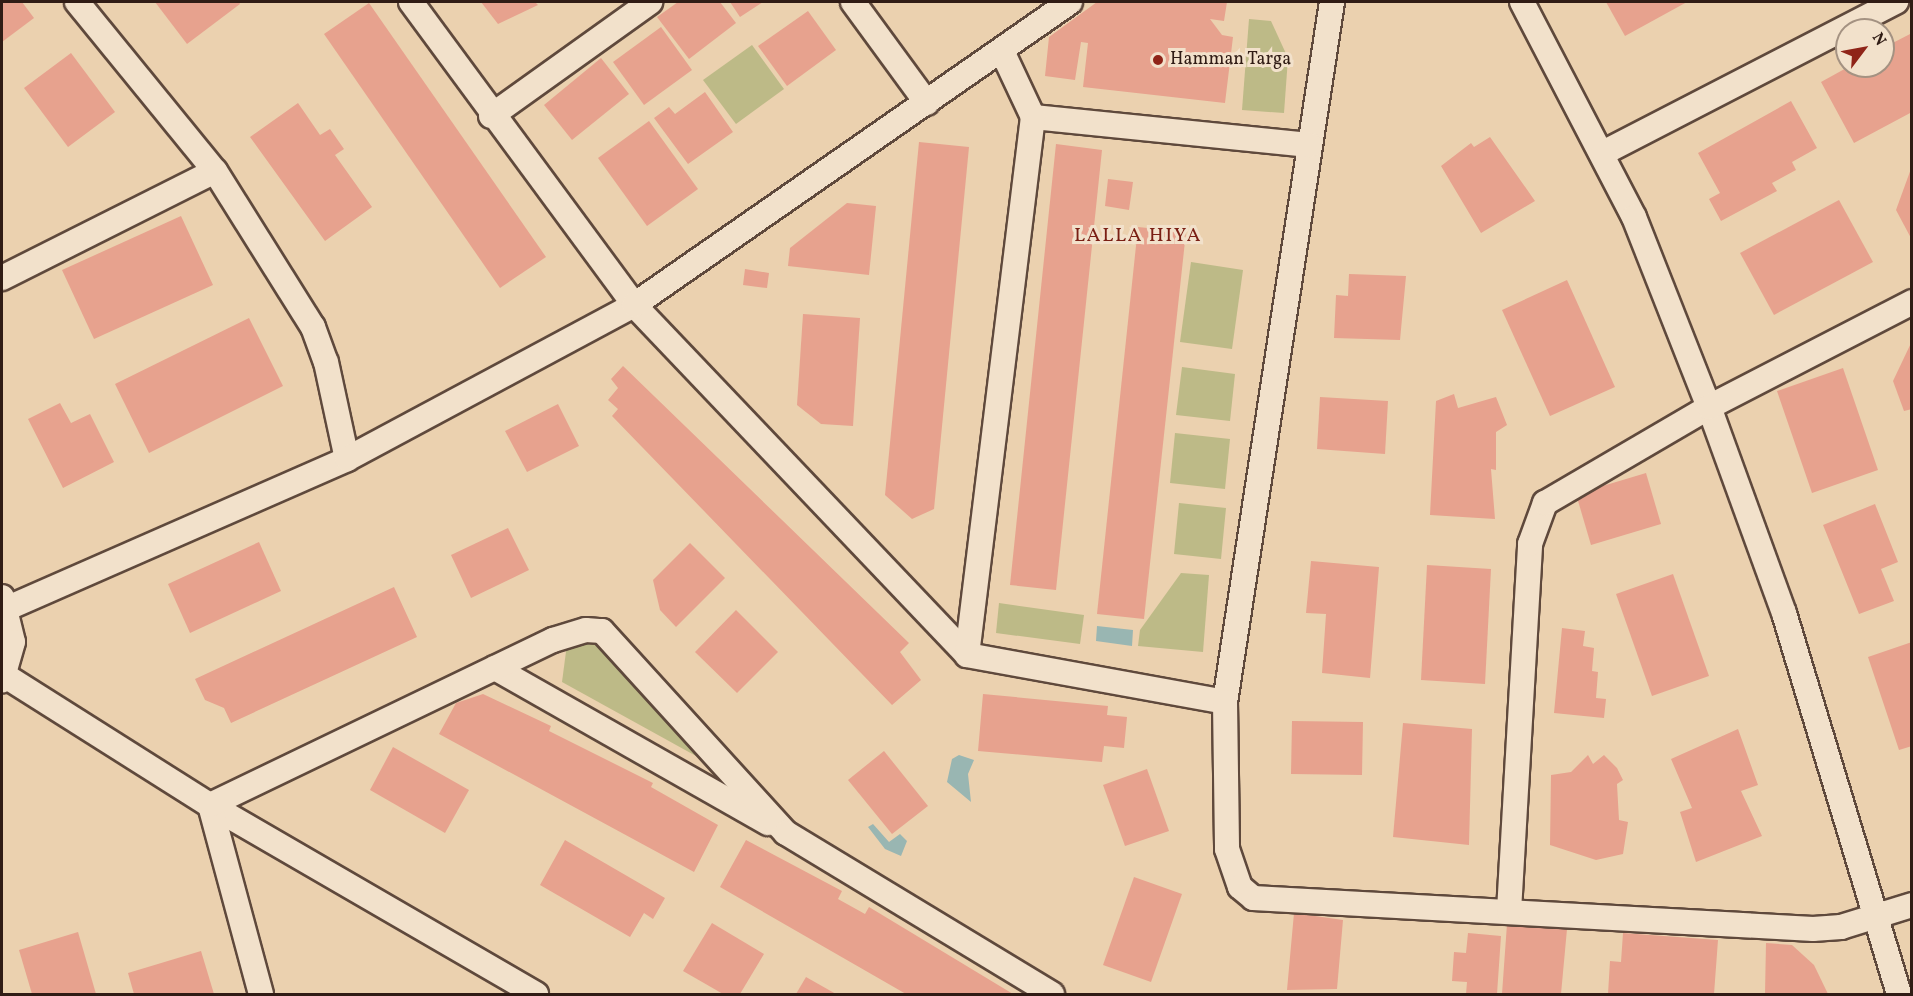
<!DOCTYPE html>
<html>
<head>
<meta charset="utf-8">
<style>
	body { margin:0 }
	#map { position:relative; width:1913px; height:996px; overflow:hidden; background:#ebd1af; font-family:Vollkorn,serif }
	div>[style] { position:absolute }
	.green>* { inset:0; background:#bdba87 }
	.water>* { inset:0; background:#99b6b2 }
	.building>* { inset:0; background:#e7a28e }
	.roads { filter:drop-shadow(2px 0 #5f493c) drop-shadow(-2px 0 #5f493c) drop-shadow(0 2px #5f493c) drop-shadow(0 -2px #5f493c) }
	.minor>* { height:24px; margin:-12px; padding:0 12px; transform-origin:12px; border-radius:12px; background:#f2e1cb }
	.dots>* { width:16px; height:16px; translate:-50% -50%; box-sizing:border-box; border:3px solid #f2e1cb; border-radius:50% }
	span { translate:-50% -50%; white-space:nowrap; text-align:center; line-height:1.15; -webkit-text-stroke:6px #f2e1cb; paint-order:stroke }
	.poi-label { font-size:18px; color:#301c15 }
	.left { translate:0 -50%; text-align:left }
	.neighbourhood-label { font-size:20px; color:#7a1f14; letter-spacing:1.5px }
	.frame { position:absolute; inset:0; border:3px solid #301c15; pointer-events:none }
	.north { position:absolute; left:1835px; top:18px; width:60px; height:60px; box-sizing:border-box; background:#f2e1cb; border:2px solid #a49282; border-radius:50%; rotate:58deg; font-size:16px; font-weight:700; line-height:24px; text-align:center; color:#301c15 }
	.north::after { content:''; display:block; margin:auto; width:21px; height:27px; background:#8f2418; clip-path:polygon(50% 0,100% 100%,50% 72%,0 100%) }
</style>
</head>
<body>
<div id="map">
	<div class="green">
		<i style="clip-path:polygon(1249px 19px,1271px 21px,1288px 58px,1284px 113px,1242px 110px)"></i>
		<i style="clip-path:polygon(752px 45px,784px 89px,736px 124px,703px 80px)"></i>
		<i style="clip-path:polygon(1191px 262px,1243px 270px,1232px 349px,1180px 342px)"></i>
		<i style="clip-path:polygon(1182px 367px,1235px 374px,1230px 421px,1176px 415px)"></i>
		<i style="clip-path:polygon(1175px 433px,1230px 439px,1225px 489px,1170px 483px)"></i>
		<i style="clip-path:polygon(1179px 503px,1226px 508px,1221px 559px,1174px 554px)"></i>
		<i style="clip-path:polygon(1181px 573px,1209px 575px,1203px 652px,1138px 646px,1140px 630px)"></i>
		<i style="clip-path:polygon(999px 603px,1084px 615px,1080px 644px,996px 633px)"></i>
		<i style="clip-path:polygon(601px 637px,725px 772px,562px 682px,567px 644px)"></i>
	</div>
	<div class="water">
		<i style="clip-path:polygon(1097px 626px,1133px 630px,1132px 646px,1096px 641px)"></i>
		<i style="clip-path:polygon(959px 755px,974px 760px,968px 774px,971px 802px,947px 782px,952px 759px)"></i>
		<i style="clip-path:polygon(873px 824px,889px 842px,900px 834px,907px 841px,901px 856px,885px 849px,868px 827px)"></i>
	</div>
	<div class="building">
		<i style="clip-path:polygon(2px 2px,22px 2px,34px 18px,2px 42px)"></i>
		<i style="clip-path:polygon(155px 2px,239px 2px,240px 4px,187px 44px)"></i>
		<i style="clip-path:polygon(481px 2px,535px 2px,538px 5px,498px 24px)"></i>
		<i style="clip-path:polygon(678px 2px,720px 2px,736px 23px,689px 59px,657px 17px)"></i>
		<i style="clip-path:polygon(730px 2px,763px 2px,740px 17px)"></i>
		<i style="clip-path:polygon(1097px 2px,1227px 2px,1224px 21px,1210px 19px,1222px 35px,1233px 37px,1225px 103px,1083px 87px,1088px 43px,1081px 42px,1075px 80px,1045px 76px,1049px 37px)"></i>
		<i style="clip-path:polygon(1606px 2px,1687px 2px,1625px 36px)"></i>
		<i style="clip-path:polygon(369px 3px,546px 257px,500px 288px,324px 34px)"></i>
		<i style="clip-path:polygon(808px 11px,836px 50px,787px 86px,758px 46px)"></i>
		<i style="clip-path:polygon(661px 27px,692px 70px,644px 105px,613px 62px)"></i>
		<i style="clip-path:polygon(1912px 33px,1912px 112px,1854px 143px,1821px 82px,1850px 66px,1883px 66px,1883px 48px)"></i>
		<i style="clip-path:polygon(71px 53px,115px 112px,68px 147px,24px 88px)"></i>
		<i style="clip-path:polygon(601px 58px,629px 94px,572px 140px,544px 105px)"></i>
		<i style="clip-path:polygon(705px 92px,733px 132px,688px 164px,654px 118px,669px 107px,675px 114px)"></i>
		<i style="clip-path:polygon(1791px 101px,1817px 148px,1792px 162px,1796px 170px,1772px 183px,1777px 191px,1721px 221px,1709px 199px,1720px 193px,1698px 153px)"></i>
		<i style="clip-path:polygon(298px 103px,320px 135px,330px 129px,344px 149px,335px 155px,372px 207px,325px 241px,250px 137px)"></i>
		<i style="clip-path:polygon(649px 121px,698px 189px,647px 226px,598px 158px)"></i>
		<i style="clip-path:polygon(1490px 137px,1535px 201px,1481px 233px,1441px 166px,1471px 143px,1474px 147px)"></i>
		<i style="clip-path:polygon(919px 142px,969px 147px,934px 509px,912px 519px,885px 495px)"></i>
		<i style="clip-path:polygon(1056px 144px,1102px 150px,1056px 590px,1010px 585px)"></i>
		<i style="clip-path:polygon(1912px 166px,1912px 240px,1896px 210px)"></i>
		<i style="clip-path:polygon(1108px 179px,1133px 182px,1129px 210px,1105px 206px)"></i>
		<i style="clip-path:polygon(1839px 200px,1873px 262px,1774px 315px,1740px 253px)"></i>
		<i style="clip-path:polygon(847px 203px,876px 206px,869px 275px,788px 266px,790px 248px)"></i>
		<i style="clip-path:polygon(181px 216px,213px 285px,94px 339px,62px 270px)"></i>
		<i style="clip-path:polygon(1138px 227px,1186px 232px,1144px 619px,1097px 614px)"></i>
		<i style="clip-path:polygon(745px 269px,769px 273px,767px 288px,743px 285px)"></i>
		<i style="clip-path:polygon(1349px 274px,1406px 276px,1400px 340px,1334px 338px,1336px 295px,1348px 296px)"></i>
		<i style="clip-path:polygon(1567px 280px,1615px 387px,1550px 416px,1502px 310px)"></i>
		<i style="clip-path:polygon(803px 314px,860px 318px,853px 426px,821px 424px,797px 405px)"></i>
		<i style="clip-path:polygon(249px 318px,283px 386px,149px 453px,115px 384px)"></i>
		<i style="clip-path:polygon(1912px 341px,1912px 409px,1904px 411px,1893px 381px)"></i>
		<i style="clip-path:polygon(623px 366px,909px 643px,900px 652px,921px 680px,892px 705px,612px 416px,618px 409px,608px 400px,618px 388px,611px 379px)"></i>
		<i style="clip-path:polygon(1843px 368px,1878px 470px,1812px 493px,1777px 391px)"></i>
		<i style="clip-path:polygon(1454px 394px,1458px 408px,1496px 397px,1507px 425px,1496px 432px,1496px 470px,1491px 469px,1495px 519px,1430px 515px,1436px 401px)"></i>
		<i style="clip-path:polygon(1320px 397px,1388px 401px,1385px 454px,1317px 449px)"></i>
		<i style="clip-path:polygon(60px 403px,71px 423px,90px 414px,114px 462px,63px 488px,28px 419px)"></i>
		<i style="clip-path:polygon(558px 404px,579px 446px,527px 472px,505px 431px)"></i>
		<i style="clip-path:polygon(1646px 473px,1661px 524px,1591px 545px,1576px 494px)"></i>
		<i style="clip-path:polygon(1875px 504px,1898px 562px,1881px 569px,1894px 601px,1859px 614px,1823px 525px)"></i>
		<i style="clip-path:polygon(508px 528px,529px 570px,471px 598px,451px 555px)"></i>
		<i style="clip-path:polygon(259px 542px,281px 591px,190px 633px,168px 584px)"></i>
		<i style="clip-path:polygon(690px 543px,725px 578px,676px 627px,660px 610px,653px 580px)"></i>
		<i style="clip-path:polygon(1311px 561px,1379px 567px,1370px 678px,1322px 673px,1326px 614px,1306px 613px)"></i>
		<i style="clip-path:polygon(1427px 565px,1491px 569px,1485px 684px,1421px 680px)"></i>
		<i style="clip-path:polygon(1673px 574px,1709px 676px,1652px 696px,1616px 594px)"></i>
		<i style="clip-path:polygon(394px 587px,417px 637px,231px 723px,224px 708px,205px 700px,195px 679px)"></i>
		<i style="clip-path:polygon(736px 610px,778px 652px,737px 693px,695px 652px)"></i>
		<i style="clip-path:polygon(1562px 628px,1585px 631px,1583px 646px,1594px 648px,1592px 671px,1598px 672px,1596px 698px,1606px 699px,1604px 718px,1554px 713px)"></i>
		<i style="clip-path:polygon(1912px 642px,1912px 746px,1899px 750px,1868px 657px)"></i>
		<i style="clip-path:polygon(483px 694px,551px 726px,549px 731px,653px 783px,651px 787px,718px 825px,694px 872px,439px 734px,456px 703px)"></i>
		<i style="clip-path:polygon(983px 694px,1108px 706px,1107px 715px,1127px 717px,1124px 748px,1104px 746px,1102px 762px,978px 751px)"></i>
		<i style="clip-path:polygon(1292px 721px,1363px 722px,1362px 775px,1291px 774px)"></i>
		<i style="clip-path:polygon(1403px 723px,1472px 729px,1469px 845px,1393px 837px)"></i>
		<i style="clip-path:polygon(1738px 729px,1758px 785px,1741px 791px,1762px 836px,1696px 862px,1680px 812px,1692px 808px,1671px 759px)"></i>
		<i style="clip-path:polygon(393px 747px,469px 790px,445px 833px,370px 790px)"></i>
		<i style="clip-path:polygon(884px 751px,928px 806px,892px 834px,848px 780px)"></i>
		<i style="clip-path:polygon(1588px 755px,1593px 764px,1604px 755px,1617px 768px,1623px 780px,1617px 784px,1619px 820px,1628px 822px,1623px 854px,1596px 860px,1550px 845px,1551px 775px,1571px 772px)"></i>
		<i style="clip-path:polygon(1147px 769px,1169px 831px,1125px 846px,1103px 785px)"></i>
		<i style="clip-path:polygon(565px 840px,665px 898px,653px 919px,644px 913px,630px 937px,540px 885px)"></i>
		<i style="clip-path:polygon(746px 840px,842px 891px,838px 899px,865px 914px,869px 907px,1013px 994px,906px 994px,720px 887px)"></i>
		<i style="clip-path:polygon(1134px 877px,1182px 894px,1151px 982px,1103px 965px)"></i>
		<i style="clip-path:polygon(1294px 913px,1343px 920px,1337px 989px,1287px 990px)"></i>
		<i style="clip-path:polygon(712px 923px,764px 954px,740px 994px,723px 994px,683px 971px)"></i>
		<i style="clip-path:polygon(1507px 924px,1567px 929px,1561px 994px,1502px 994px)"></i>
		<i style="clip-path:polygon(78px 932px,96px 994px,32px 994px,19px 950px)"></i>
		<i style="clip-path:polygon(1468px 933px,1501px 936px,1497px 994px,1466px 994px,1467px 982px,1452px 981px,1454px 952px,1466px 953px)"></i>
		<i style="clip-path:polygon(1623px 933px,1718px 940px,1714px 994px,1608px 994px,1610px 961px,1621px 962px)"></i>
		<i style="clip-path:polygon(1766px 943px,1792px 945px,1814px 965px,1828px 994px,1765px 994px)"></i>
		<i style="clip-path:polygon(201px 951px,214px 994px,134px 994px,128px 973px)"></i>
		<i style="clip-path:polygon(806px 977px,836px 994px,796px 994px)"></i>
	</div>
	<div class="roads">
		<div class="minor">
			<i style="left:77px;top:2px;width:218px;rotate:50.8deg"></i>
			<i style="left:215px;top:171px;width:184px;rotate:57.9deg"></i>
			<i style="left:313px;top:327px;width:37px;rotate:70deg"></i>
			<i style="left:326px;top:362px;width:99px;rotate:77.8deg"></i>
			<i style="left:411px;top:2px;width:376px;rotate:53.6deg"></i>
			<i style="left:634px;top:305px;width:483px;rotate:46.4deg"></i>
			<i style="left:967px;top:655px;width:262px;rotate:10.3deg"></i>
			<i style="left:853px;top:2px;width:125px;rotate:53.8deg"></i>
			<i style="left:1332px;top:2px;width:708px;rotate:98.69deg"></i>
			<i style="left:1225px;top:702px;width:147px;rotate:89.2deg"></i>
			<i style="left:1227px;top:849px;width:40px;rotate:71.1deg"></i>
			<i style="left:1240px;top:887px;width:17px;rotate:40deg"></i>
			<i style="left:1253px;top:898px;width:561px;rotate:3.17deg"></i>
			<i style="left:1813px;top:929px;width:28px;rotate:-4deg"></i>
			<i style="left:1841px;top:927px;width:74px;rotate:-17.2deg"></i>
			<i style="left:1522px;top:2px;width:242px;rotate:62.5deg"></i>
			<i style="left:1634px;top:217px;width:204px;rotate:68.5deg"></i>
			<i style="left:1709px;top:407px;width:219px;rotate:70deg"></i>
			<i style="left:1784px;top:613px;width:398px;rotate:73.2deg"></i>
			<i style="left:491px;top:116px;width:196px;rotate:-35.6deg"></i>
			<i style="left:1033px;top:117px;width:278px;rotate:5.8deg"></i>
			<i style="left:1603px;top:153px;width:330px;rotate:-27.3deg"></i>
			<i style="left:2px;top:278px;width:238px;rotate:-26.7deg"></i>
			<i style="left:2px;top:597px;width:46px;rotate:76.3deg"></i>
			<i style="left:13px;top:642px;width:40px;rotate:106deg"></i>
			<i style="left:8px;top:608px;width:370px;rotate:-23.7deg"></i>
			<i style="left:347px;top:459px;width:326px;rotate:-28.2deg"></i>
			<i style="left:634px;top:305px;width:531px;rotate:-34.8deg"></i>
			<i style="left:967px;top:655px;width:542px;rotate:-83.01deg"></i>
			<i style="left:1033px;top:117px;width:73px;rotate:-115.2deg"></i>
			<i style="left:495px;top:668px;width:314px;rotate:29.6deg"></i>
			<i style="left:4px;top:675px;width:244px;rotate:32.3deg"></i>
			<i style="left:210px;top:805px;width:377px;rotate:30.1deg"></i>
			<i style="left:1509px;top:911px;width:368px;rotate:-86.7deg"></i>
			<i style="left:1530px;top:544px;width:44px;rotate:-69.9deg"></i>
			<i style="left:1545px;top:503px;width:190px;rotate:-30.3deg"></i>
			<i style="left:1709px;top:407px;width:229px;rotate:-27.3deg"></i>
			<i style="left:261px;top:994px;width:196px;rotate:-105.1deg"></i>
			<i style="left:210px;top:805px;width:381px;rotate:-25.7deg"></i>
			<i style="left:553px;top:640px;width:34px;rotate:-17deg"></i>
			<i style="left:586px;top:630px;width:16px;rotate:4deg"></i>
			<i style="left:602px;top:631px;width:273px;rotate:47.7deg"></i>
			<i style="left:786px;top:833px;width:311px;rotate:31.2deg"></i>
		</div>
	</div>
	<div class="dots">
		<i style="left:1158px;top:60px;background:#8f2418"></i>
	</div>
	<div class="poi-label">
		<span class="left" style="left:1170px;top:60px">Hamman Targa</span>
	</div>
	<div class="neighbourhood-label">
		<span style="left:1138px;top:236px">LALLA HIYA</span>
	</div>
	<div class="frame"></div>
	<div class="north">N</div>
</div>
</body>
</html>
